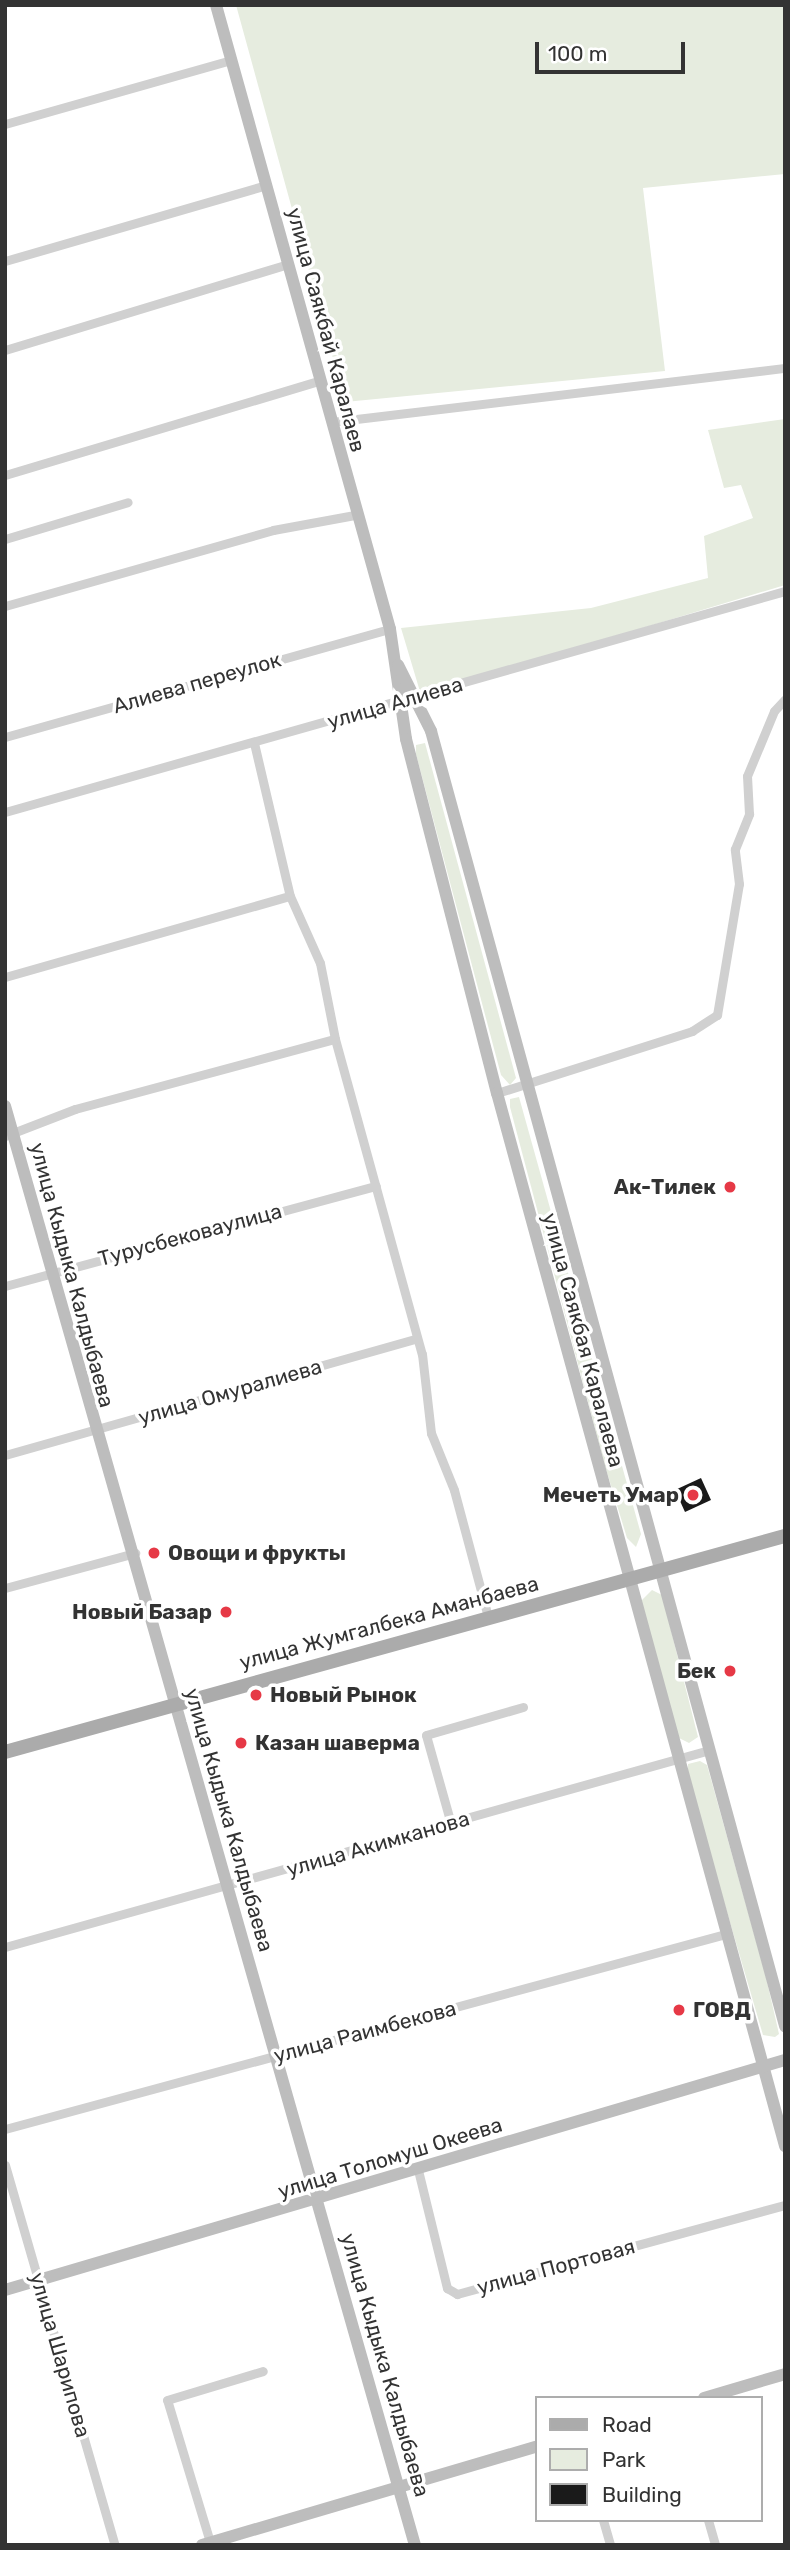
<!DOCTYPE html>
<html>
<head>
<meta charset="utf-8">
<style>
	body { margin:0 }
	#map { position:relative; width:790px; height:2550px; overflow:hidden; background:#fff; font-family:Rubik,sans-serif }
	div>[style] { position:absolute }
	.green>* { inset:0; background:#e6ecdf }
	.building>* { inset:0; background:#1a1a1a }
	.street>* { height:9px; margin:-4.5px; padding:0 4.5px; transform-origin:4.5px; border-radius:4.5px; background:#d0d0d0 }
	.secondary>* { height:12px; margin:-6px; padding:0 6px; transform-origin:6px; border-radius:6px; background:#bdbdbd }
	.primary>* { height:14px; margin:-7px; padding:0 7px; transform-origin:7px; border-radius:7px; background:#ababab }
	.dots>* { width:19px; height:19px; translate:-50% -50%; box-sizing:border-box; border:4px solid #fff; border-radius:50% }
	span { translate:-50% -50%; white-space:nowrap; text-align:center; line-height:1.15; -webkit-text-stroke:7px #fff; paint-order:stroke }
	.street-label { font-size:21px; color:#333 }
	.poi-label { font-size:21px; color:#333; font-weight:700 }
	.right { translate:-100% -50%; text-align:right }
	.left { translate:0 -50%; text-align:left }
	.frame { position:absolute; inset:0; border:7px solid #333; pointer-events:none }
	.legend { position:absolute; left:535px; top:2396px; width:228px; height:126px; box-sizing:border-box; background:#fff; border:2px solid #adadad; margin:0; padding:9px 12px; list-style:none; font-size:21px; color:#333 }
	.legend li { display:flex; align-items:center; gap:14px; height:35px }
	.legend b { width:35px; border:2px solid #adadad }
	.scale { position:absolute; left:535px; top:42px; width:150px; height:32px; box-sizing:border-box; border:4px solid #333; border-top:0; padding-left:9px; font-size:21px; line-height:24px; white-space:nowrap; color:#333; -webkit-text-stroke:5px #fff; paint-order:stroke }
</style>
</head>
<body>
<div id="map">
	<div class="green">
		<i style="clip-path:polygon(236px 5px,785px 5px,785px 174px,643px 188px,665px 371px,345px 402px)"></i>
		<i style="clip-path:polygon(785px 419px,785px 585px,421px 695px,401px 628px,591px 608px,708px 578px,704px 536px,753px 518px,741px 485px,724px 488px,708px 430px)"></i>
		<i style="clip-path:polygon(425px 743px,516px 1078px,510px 1085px,501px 1075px,416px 754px,416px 745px)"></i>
		<i style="clip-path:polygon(519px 1097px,641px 1534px,636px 1547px,627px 1538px,605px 1466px,510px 1107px,510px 1099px)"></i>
		<i style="clip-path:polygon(652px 1590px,662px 1595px,698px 1737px,689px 1743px,677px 1737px,641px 1601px)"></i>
		<i style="clip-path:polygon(700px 1761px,707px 1765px,765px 1973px,779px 2034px,775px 2037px,763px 2035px,715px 1871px,688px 1771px,688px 1764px)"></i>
	</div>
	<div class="building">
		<i style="clip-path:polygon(701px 1478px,711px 1500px,685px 1512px,675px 1490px)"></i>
	</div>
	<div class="street">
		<i style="left:5px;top:124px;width:235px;rotate:-15.8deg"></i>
		<i style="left:5px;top:261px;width:272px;rotate:-16.2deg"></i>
		<i style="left:5px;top:350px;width:296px;rotate:-16.9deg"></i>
		<i style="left:331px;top:422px;width:457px;rotate:-6.8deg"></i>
		<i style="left:5px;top:475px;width:330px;rotate:-16.7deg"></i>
		<i style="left:5px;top:539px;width:128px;rotate:-16.7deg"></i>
		<i style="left:5px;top:606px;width:279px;rotate:-15.8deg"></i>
		<i style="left:273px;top:530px;width:83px;rotate:-10.4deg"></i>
		<i style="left:5px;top:737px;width:400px;rotate:-15.7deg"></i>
		<i style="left:254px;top:743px;width:157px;rotate:76.8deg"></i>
		<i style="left:290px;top:896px;width:73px;rotate:65.9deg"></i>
		<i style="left:320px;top:963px;width:77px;rotate:78.8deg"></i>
		<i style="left:335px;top:1039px;width:327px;rotate:74.6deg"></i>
		<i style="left:422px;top:1354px;width:80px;rotate:83.5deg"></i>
		<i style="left:431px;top:1433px;width:61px;rotate:68deg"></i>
		<i style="left:454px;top:1490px;width:131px;rotate:75deg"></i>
		<i style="left:5px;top:812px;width:811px;rotate:-15.82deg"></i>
		<i style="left:5px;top:977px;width:296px;rotate:-15.9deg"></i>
		<i style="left:497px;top:1093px;width:205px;rotate:-17.6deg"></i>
		<i style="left:692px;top:1031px;width:30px;rotate:-33deg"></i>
		<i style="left:717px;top:1015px;width:133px;rotate:-80.5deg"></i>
		<i style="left:739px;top:884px;width:35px;rotate:-97deg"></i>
		<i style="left:735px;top:849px;width:38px;rotate:-68deg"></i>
		<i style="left:749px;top:814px;width:38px;rotate:-93deg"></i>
		<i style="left:747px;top:776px;width:70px;rotate:-67.4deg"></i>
		<i style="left:774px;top:711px;width:16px;rotate:-47deg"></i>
		<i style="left:5px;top:1136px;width:75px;rotate:-21.1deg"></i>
		<i style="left:75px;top:1109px;width:269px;rotate:-15.1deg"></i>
		<i style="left:5px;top:1286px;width:384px;rotate:-15.1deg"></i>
		<i style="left:5px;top:1455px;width:425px;rotate:-15.8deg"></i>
		<i style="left:5px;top:1588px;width:135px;rotate:-15.1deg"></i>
		<i style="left:451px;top:1824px;width:92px;rotate:-105.7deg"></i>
		<i style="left:426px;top:1735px;width:101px;rotate:-16.1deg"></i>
		<i style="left:5px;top:1947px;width:731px;rotate:-15.63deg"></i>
		<i style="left:5px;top:2129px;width:746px;rotate:-15.15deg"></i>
		<i style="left:5px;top:2165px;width:396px;rotate:73.9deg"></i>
		<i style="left:418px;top:2170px;width:122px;rotate:76.2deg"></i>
		<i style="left:447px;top:2288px;width:12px;rotate:31deg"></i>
		<i style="left:457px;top:2294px;width:340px;rotate:-15.2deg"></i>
		<i style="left:603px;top:2520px;width:26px;rotate:74deg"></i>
		<i style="left:708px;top:2520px;width:26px;rotate:74deg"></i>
		<i style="left:210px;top:2542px;width:148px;rotate:-106.8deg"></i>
		<i style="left:167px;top:2400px;width:100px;rotate:-16.8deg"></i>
	</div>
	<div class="secondary">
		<i style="left:216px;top:5px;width:648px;rotate:74.42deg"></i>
		<i style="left:390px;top:629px;width:111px;rotate:81.7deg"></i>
		<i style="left:406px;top:739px;width:366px;rotate:75.6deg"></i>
		<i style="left:497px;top:1093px;width:1092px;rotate:74.7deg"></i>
		<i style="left:398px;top:665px;width:74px;rotate:63.4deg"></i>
		<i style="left:431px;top:731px;width:1343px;rotate:74.71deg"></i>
		<i style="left:5px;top:1106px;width:1496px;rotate:74.1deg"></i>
		<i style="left:5px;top:2290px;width:813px;rotate:-16.43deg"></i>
		<i style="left:704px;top:2398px;width:84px;rotate:-16.5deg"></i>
		<i style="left:202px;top:2545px;width:348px;rotate:-16.4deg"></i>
	</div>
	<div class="primary">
		<i style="left:5px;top:1752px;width:809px;rotate:-15.48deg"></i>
	</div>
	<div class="dots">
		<i style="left:730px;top:1187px;background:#e63946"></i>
		<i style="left:693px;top:1495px;background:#e63946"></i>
		<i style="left:154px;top:1553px;background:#e63946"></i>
		<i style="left:226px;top:1612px;background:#e63946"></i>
		<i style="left:730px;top:1671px;background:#e63946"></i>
		<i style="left:256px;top:1695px;background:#e63946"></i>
		<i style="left:241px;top:1743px;background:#e63946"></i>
		<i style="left:679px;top:2010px;background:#e63946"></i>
	</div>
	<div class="street-label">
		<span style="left:326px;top:330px;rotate:75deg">улица Саякбай Каралаев</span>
		<span style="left:197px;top:683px;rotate:-16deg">Алиева переулок</span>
		<span style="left:395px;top:703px;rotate:-16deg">улица Алиева</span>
		<span style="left:190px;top:1235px;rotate:-15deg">Турусбековаулица</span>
		<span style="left:72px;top:1275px;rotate:75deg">улица Кыдыка Калдыбаева</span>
		<span style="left:583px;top:1340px;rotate:75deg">улица Саякбая Каралаева</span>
		<span style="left:230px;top:1392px;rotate:-16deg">улица Омуралиева</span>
		<span style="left:389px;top:1623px;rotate:-15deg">улица Жумгалбека Аманбаева</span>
		<span style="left:229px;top:1820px;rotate:74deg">улица Кыдыка Калдыбаева</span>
		<span style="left:378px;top:1844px;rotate:-16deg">улица Акимканова</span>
		<span style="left:365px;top:2032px;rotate:-15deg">улица Раимбекова</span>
		<span style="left:390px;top:2158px;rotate:-17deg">улица Толомуш Океева</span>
		<span style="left:556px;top:2267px;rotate:-15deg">улица Портовая</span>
		<span style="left:60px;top:2355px;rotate:74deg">улица Шарипова</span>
		<span style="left:385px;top:2365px;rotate:74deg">улица Кыдыка Калдыбаева</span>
	</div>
	<div class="poi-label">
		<span class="right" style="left:716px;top:1187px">Ак-Тилек</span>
		<span class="right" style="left:679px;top:1495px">Мечеть Умар</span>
		<span class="left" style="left:168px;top:1553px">Овощи и фрукты</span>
		<span class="right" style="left:212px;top:1612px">Новый Базар</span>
		<span class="right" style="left:716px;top:1671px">Бек</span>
		<span class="left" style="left:270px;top:1695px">Новый Рынок</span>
		<span class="left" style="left:255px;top:1743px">Казан шаверма</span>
		<span class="left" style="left:693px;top:2010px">ГОВД</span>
	</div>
	<div class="frame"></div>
	<ul class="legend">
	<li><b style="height:9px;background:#ababab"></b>Road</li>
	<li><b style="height:19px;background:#e6ecdf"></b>Park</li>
	<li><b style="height:19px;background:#1a1a1a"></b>Building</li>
	</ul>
	<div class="scale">100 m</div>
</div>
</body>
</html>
